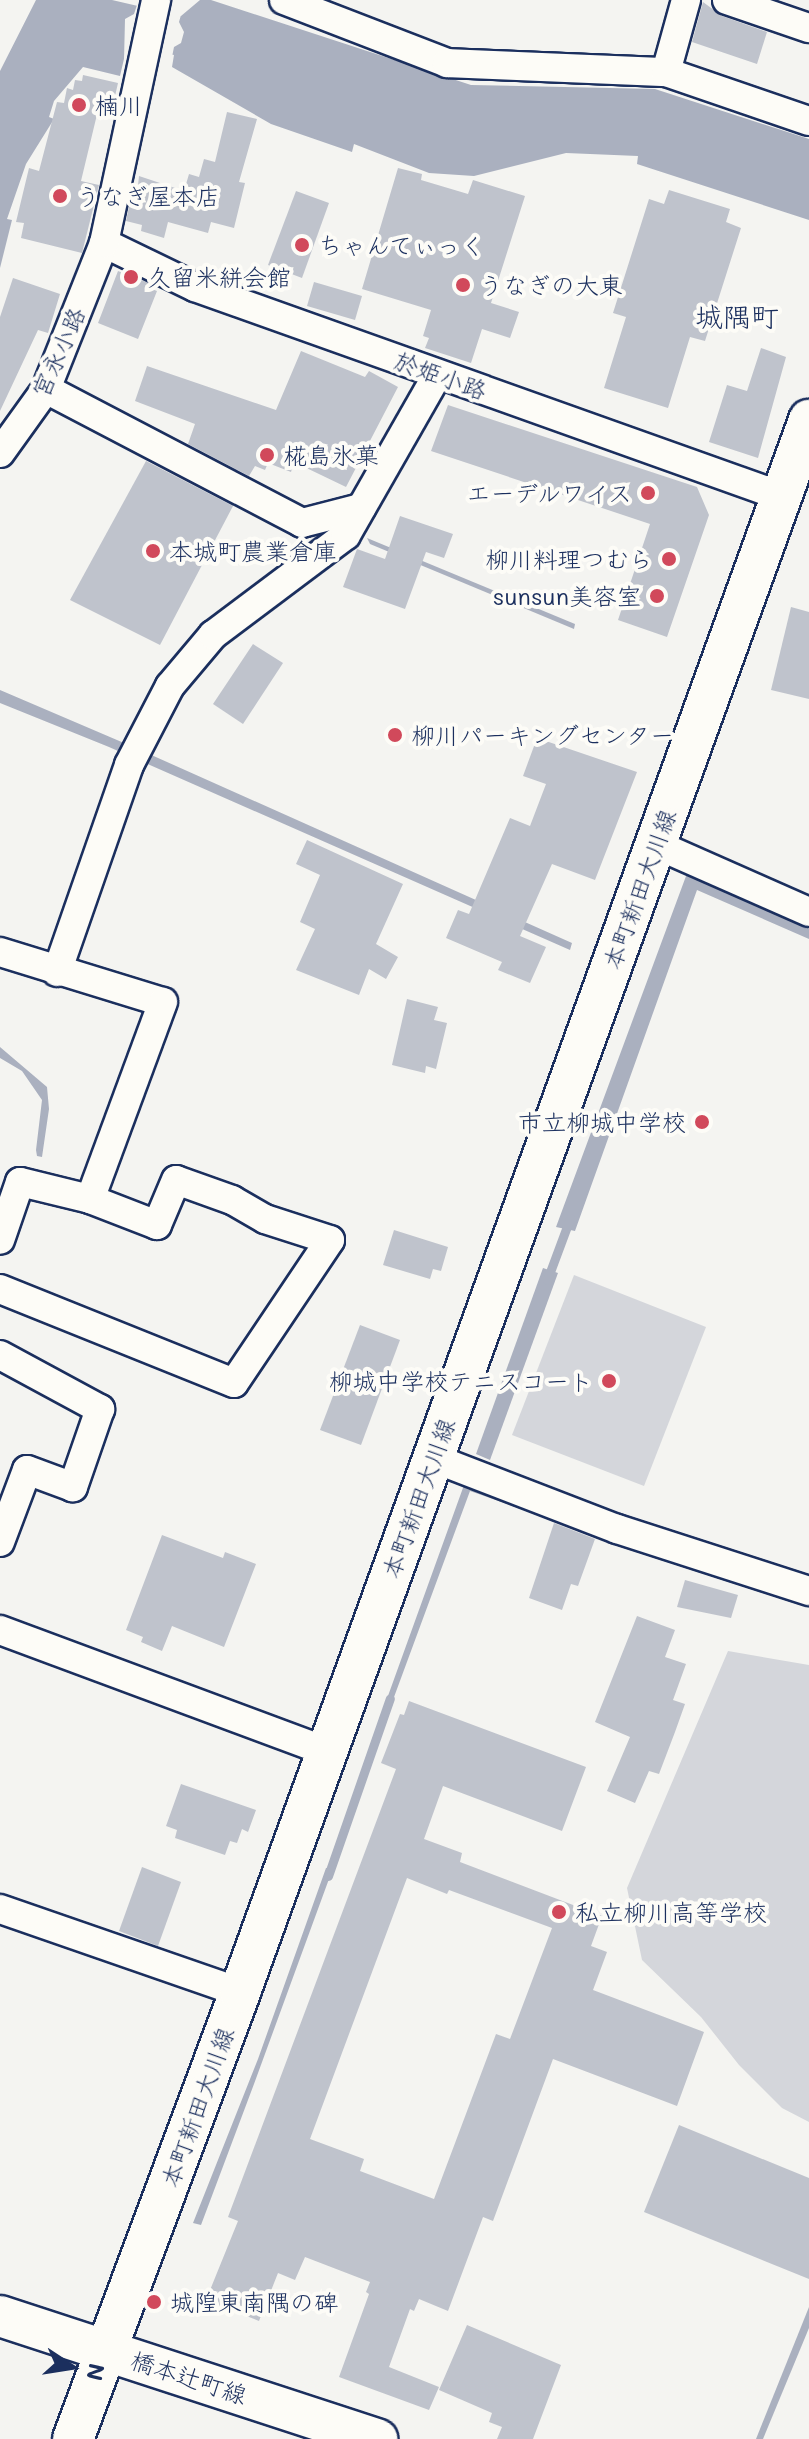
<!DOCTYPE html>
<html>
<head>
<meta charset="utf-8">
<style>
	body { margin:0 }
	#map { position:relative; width:809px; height:2439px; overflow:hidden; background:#f4f4f1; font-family:Mali,"Klee One",sans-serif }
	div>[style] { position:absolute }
	.green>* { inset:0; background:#d4d6db }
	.water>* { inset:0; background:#aab0bf }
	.pier>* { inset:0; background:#f4f4f1 }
	.stream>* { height:9px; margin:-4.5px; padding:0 4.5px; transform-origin:4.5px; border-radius:4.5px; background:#aab0bf }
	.building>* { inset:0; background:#bfc3cc }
	.roads { filter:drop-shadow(2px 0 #1b2f5e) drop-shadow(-2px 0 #1b2f5e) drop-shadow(0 2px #1b2f5e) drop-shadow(0 -2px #1b2f5e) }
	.minor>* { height:28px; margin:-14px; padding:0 14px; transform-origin:14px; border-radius:14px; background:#fdfcf7 }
	.secondary>* { height:40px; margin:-20px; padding:0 20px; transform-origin:20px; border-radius:20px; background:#fdfcf7 }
	.dots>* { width:22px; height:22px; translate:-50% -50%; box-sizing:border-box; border:4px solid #fdfcf7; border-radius:50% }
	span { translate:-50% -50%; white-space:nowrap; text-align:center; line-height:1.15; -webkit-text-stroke:8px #fdfcf7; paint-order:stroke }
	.poi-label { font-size:24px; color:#1b2f5e }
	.left { translate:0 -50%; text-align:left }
	.right { translate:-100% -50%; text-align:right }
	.street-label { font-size:24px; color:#1b2f5e }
	.quarter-label { font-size:28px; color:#1b2f5e }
	.north { position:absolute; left:32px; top:2327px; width:80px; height:80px; -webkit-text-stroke:6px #fdfcf7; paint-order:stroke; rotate:102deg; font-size:22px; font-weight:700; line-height:32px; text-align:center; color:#1b2f5e }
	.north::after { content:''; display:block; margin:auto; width:28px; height:36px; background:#1b2f5e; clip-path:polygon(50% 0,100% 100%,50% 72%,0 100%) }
</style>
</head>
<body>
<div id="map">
	<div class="green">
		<i style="clip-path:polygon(574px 1275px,706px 1327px,644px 1486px,512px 1435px)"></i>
		<i style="clip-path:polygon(728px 1651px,809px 1665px,809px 2122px,782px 2108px,739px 2065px,701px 2017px,642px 1960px,627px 1888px)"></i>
	</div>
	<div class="water">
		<i style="clip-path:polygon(36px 0,112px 0,181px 16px,200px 0,211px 0,471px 85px,655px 89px,809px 139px,809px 220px,637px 164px,638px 156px,566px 153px,474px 176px,429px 173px,354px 144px,352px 152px,271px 124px,172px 67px,174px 55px,127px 46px,120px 76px,83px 67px,54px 101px,49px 117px,54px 119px,26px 164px,7px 219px,12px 220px,0 268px,0 71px)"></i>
		<i style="clip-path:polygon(317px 535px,319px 540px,129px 745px,572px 943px,570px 950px,109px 747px,0 703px,0 690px,124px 743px,157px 681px,178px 654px,217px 616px)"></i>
		<i style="clip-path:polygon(367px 538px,575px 624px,574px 629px,370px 544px)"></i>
		<i style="clip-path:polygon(689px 868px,809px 921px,809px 939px,697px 890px,575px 1231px,556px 1227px)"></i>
		<i style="clip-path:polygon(0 1047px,47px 1087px,49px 1109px,42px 1157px,37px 1156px,36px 1150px,42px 1100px,22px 1071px,0 1058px)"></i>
		<i style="clip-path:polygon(543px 1268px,558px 1273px,490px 1460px,476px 1454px)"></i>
		<i style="clip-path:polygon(464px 1485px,623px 1545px,470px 1491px,390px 1708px,384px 1707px)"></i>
		<i style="clip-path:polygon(326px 1868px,333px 1868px,254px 2084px,201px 2225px,193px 2223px,258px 2059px)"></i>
		<i style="clip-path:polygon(809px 2307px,809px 2328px,763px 2439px,756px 2439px)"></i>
	</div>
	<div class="pier">
		<i style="clip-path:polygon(138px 2px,179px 11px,183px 8px,179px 22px,184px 32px,181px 43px,174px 47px,170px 67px,169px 59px,129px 50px,127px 60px,124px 60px,125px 19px,134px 14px)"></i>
	</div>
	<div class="stream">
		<i style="left:547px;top:1280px;width:66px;rotate:-69.6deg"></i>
		<i style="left:328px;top:1876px;width:188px;rotate:-70.8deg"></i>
	</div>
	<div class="building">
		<i style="clip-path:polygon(703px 2px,722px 16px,767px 32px,757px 64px,692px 42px)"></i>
		<i style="clip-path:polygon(83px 75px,118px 83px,113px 105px,100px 102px,81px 181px,99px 185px,82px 253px,21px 238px,24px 223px,16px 222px,29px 168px,39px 171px,57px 102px,64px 103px,67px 88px,73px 90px,75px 80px,82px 81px)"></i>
		<i style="clip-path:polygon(227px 112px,257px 119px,239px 182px,245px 183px,234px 228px,211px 222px,208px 233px,168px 222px,164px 238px,141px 231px,142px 225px,126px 221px,132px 193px,137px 195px,139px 176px,184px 191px,189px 174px,199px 177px,204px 159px,215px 162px)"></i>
		<i style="clip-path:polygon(398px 168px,422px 174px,421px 180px,468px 194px,473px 180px,525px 196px,491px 303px,519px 312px,510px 338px,482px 329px,471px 363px,425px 348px,429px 338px,423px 336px,431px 310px,362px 289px)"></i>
		<i style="clip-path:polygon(669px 190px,730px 209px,726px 222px,741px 228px,705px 341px,690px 337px,668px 408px,604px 388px,626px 317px,613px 313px,649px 199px,664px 204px)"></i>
		<i style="clip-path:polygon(296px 191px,329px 203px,302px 278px,268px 265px)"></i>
		<i style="clip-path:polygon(118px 271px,151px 284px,149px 288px,157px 291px,138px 339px,98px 323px)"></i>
		<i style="clip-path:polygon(13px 278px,60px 294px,48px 333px,38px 330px,0 411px,0 317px)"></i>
		<i style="clip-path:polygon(314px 282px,362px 296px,355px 320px,307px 306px)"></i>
		<i style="clip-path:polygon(761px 348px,786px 357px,758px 458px,709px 442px,727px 385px,747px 391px)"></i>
		<i style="clip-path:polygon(301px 351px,365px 377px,369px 371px,398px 387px,346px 487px,294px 462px,291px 472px,268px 463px,265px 470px,255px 466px,249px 476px,188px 444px,195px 424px,135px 401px,147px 366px,276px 410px)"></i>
		<i style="clip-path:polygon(448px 405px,697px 487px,709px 515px,667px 637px,618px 620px,650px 524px,431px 451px)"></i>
		<i style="clip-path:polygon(146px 461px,233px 506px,160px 645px,70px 600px)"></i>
		<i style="clip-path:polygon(400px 516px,453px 534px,444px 558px,426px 552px,405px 609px,343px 587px,357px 549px,385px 559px)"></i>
		<i style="clip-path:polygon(791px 607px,809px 612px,809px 699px,771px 690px)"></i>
		<i style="clip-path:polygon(253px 644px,283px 663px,243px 724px,213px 704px)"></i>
		<i style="clip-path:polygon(537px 738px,637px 772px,595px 880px,552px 864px,520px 936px,546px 947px,530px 983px,498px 970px,502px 962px,446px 938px,458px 910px,469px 914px,510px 818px,530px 826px,546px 784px,523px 776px)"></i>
		<i style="clip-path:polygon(307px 840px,403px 884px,376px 944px,398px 957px,386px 979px,369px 969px,359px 995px,296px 970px,315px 929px,300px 922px,320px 875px,296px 864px)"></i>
		<i style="clip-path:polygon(407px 999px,438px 1007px,434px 1020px,447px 1023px,436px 1069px,426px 1066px,425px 1073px,392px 1065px)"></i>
		<i style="clip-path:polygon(394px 1230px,448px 1247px,441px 1271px,433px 1269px,430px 1279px,383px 1265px)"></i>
		<i style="clip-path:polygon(360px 1325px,400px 1340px,361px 1445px,320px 1430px)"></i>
		<i style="clip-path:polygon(554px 1523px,595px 1539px,578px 1586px,571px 1584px,562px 1610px,529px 1598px)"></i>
		<i style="clip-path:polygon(162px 1535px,223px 1558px,225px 1552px,256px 1564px,224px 1647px,172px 1626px,162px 1651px,141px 1642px,143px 1637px,126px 1630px)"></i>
		<i style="clip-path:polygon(685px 1580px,738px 1595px,731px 1618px,677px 1607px)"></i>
		<i style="clip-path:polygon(637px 1616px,675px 1630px,665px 1657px,686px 1664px,673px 1700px,685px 1704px,675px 1732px,659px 1774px,649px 1771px,635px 1803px,607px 1791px,630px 1737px,595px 1722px)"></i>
		<i style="clip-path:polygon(evenodd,409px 1701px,586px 1767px,562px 1831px,443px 1786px,424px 1839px,462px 1853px,460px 1862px,602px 1916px,591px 1946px,607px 1952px,593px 1990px,704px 2032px,677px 2106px,553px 2059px,493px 2221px,483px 2217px,448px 2311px,419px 2299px,414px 2311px,410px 2309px,389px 2367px,439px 2387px,429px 2410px,339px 2377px,369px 2294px,366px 2292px,370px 2282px,305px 2257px,295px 2280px,278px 2273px,259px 2321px,206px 2300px,238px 2221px,228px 2217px,396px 1769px,381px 1763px,400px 1714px,404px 1715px,409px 1701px,407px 1878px,447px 1894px,449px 1890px,552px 1928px,510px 2039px,496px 2034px,434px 2199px,360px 2171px,364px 2159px,310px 2139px,407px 1878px)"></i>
		<i style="clip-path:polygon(181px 1784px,256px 1810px,248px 1832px,242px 1829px,237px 1843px,230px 1841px,225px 1855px,175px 1838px,177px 1830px,166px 1826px)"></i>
		<i style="clip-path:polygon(142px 1867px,181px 1882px,158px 1946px,119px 1931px)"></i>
		<i style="clip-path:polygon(679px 2125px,809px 2178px,809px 2279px,644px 2212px)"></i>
		<i style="clip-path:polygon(467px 2325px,561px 2365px,533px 2439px,497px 2439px,502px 2427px,489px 2422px,492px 2413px,439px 2390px)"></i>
	</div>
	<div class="roads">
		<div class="minor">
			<i style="left:284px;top:0;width:175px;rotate:21.1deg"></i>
			<i style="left:447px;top:63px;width:219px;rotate:2.4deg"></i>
			<i style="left:666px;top:72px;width:151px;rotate:18.9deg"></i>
			<i style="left:727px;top:0;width:87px;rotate:18.9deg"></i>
			<i style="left:666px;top:72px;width:75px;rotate:-74.5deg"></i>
			<i style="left:104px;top:243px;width:101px;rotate:25.8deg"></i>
			<i style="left:195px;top:287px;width:622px;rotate:19.63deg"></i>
			<i style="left:46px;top:389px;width:289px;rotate:27.6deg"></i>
			<i style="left:302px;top:523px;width:61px;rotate:-14.3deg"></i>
			<i style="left:0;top:453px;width:79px;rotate:-54.3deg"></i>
			<i style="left:46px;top:389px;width:157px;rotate:-68.3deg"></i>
			<i style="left:104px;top:243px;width:249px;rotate:-77.9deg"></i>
			<i style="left:655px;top:844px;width:168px;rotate:23.8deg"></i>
			<i style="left:0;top:952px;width:170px;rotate:17.1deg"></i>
			<i style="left:163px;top:1002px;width:210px;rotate:110.3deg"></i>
			<i style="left:90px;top:1199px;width:72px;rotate:-166.3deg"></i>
			<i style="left:20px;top:1182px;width:61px;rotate:109deg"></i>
			<i style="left:57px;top:972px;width:219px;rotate:-70.8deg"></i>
			<i style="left:129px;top:765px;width:89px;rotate:-62.6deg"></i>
			<i style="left:170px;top:686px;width:67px;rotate:-49.9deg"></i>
			<i style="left:213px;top:635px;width:166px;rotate:-36.9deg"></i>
			<i style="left:346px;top:535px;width:185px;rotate:-60.3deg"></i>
			<i style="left:0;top:1289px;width:252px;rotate:21.9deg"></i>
			<i style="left:234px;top:1383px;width:172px;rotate:-56.1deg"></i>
			<i style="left:330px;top:1240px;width:68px;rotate:-162.1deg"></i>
			<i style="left:265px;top:1219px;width:38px;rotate:-150deg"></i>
			<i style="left:232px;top:1200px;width:59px;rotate:-160.3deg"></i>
			<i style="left:176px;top:1180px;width:49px;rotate:112.9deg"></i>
			<i style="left:157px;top:1225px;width:72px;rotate:-158.8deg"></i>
			<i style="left:0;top:1355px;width:114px;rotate:28.4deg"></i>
			<i style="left:100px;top:1409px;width:83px;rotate:109.1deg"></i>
			<i style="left:73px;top:1487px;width:49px;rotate:-159.7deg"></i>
			<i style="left:27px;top:1470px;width:77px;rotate:110.6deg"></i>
			<i style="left:433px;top:1458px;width:197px;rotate:21.1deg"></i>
			<i style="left:617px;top:1529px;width:202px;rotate:17.9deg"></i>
			<i style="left:0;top:1630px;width:348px;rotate:20.4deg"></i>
			<i style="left:0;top:1909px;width:254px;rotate:19.1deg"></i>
		</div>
		<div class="secondary">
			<i style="left:0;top:2316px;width:397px;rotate:18.1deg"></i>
			<i style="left:73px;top:2439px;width:477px;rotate:-69.5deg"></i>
			<i style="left:240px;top:1992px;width:1672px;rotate:-70.1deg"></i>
		</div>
	</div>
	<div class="dots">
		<i style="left:79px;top:105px;background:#d1495b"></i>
		<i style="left:60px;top:196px;background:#d1495b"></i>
		<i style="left:302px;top:245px;background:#d1495b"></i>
		<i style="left:131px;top:277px;background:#d1495b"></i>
		<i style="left:463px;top:285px;background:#d1495b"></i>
		<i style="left:267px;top:455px;background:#d1495b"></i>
		<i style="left:648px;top:493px;background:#d1495b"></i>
		<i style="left:153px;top:551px;background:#d1495b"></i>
		<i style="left:669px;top:559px;background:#d1495b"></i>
		<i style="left:657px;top:596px;background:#d1495b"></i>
		<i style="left:395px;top:735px;background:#d1495b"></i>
		<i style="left:702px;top:1122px;background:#d1495b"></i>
		<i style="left:609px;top:1381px;background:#d1495b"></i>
		<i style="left:559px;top:1912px;background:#d1495b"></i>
		<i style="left:154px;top:2302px;background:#d1495b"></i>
	</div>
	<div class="poi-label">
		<span class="left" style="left:95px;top:105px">楠川</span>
		<span class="left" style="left:76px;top:196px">うなぎ屋本店</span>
		<span class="left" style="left:318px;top:245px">ちゃんてぃっく</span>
		<span class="left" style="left:147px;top:277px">久留米絣会館</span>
		<span class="left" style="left:479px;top:285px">うなぎの大東</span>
		<span class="left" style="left:283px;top:455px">椛島氷菓</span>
		<span class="right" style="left:632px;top:493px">エーデルワイス</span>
		<span class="left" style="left:169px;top:551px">本城町農業倉庫</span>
		<span class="right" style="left:653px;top:559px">柳川料理つむら</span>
		<span class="right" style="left:641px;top:596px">sunsun美容室</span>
		<span class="left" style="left:411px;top:735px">柳川パーキングセンター</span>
		<span class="right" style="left:686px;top:1122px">市立柳城中学校</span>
		<span class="right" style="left:593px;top:1381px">柳城中学校テニスコート</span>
		<span class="left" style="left:575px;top:1912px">私立柳川高等学校</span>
		<span class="left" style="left:170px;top:2302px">城隍東南隅の碑</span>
	</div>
	<div class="street-label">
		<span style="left:58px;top:352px;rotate:-66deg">宮永小路</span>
		<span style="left:441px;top:375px;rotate:20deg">於姫小路</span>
		<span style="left:639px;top:889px;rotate:-70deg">本町新田大川線</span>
		<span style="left:418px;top:1498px;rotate:-70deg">本町新田大川線</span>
		<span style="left:197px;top:2107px;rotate:-70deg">本町新田大川線</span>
		<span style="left:189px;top:2377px;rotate:18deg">橋本辻町線</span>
	</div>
	<div class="quarter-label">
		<span style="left:737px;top:316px">城隅町</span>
	</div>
	<div class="north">N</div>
</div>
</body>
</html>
